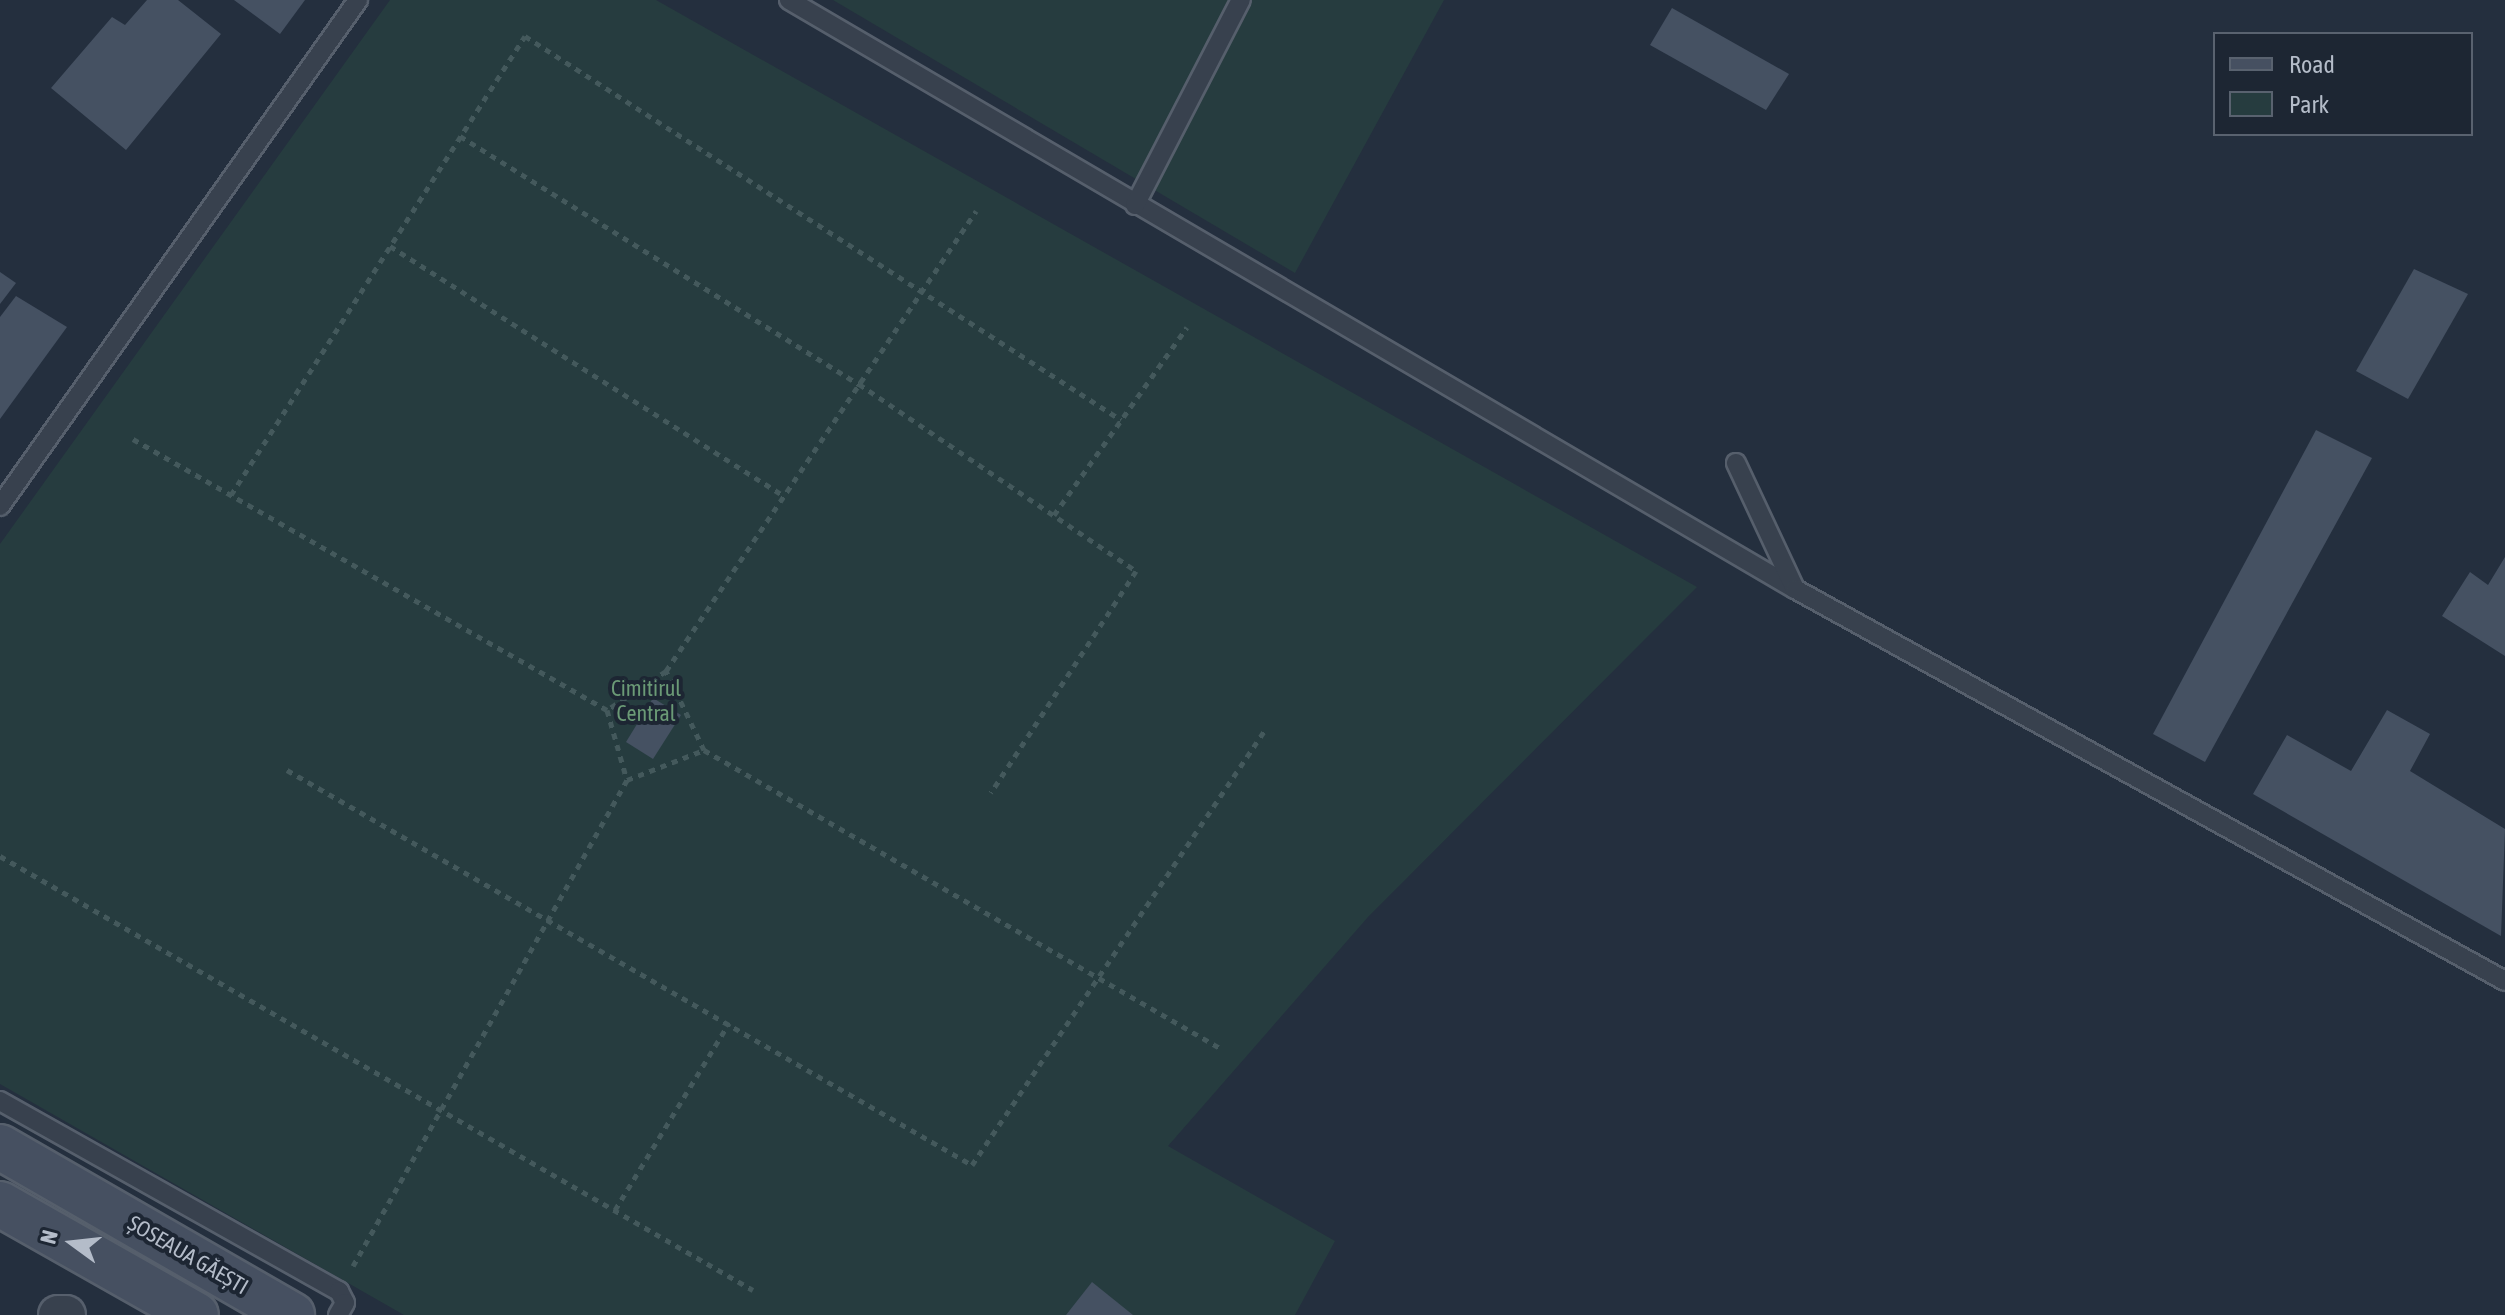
<!DOCTYPE html>
<html>
<head>
<meta charset="utf-8">
<style>
	body { margin:0 }
	#map { position:relative; width:2505px; height:1315px; overflow:hidden; background:#242f3e; font-family:"Asap Condensed",sans-serif }
	div>[style] { position:absolute }
	.green>* { inset:0; background:#263c3f }
	.building>* { inset:0; background:#455162 }
	.path>* { height:5px; margin-top:-2.5px; transform-origin:0; background:repeating-linear-gradient(90deg,#44595c 0 6px,transparent 0 12px) }
	.roads { filter:drop-shadow(2px 0 #565f6c) drop-shadow(-2px 0 #565f6c) drop-shadow(0 2px #565f6c) drop-shadow(0 -2px #565f6c) }
	.service>* { height:18px; margin:-9px; padding:0 9px; transform-origin:9px; border-radius:9px; background:#38414e }
	.minor>* { height:38px; margin:-19px; padding:0 19px; transform-origin:19px; border-radius:19px; background:#38414e }
	.secondary>* { height:44px; margin:-22px; padding:0 22px; transform-origin:22px; border-radius:22px; background:#465061 }
	span { translate:-50% -50%; white-space:nowrap; text-align:center; line-height:1.15; -webkit-text-stroke:8px #1d2633; paint-order:stroke }
	.park-label { font-size:22px; color:#6b9a76 }
	.street-label { font-size:22px; color:#b4bcc9 }
	.legend { position:absolute; left:2213px; top:32px; width:260px; height:104px; box-sizing:border-box; background:#1d2633; border:2px solid #59626f; margin:0; padding:10px 14px; list-style:none; font-size:24px; color:#b4bcc9 }
	.legend li { display:flex; align-items:center; gap:16px; height:40px }
	.legend b { width:40px; border:2px solid #59626f }
	.north { position:absolute; left:32px; top:1203px; width:80px; height:80px; -webkit-text-stroke:6px #1d2633; paint-order:stroke; rotate:285deg; font-size:22px; font-weight:700; line-height:32px; text-align:center; color:#b4bcc9 }
	.north::after { content:''; display:block; margin:auto; width:28px; height:36px; background:#b4bcc9; clip-path:polygon(50% 0,100% 100%,50% 72%,0 100%) }
</style>
</head>
<body>
<div id="map">
	<div class="green">
		<i style="clip-path:polygon(390px 0,656px 0,1697px 587px,1368px 917px,1168px 1146px,1335px 1241px,1295px 1315px,404px 1315px,0 1084px,0 544px)"></i>
		<i style="clip-path:polygon(833px 0,1444px 0,1295px 273px)"></i>
	</div>
	<div class="building">
		<i style="clip-path:polygon(147px 0,178px 0,221px 34px,126px 150px,51px 88px,112px 17px,125px 25px)"></i>
		<i style="clip-path:polygon(234px 0,305px 0,280px 34px)"></i>
		<i style="clip-path:polygon(1672px 8px,1789px 74px,1766px 110px,1650px 45px)"></i>
		<i style="clip-path:polygon(2414px 269px,2468px 294px,2408px 399px,2356px 371px)"></i>
		<i style="clip-path:polygon(0 272px,16px 283px,0 304px)"></i>
		<i style="clip-path:polygon(16px 296px,67px 327px,0 419px,0 317px)"></i>
		<i style="clip-path:polygon(2316px 430px,2372px 458px,2205px 762px,2153px 734px)"></i>
		<i style="clip-path:polygon(2505px 557px,2505px 656px,2442px 616px,2470px 572px,2488px 585px)"></i>
		<i style="clip-path:polygon(653px 698px,681px 715px,653px 759px,626px 742px)"></i>
		<i style="clip-path:polygon(2387px 710px,2430px 734px,2410px 771px,2505px 829px,2501px 936px,2253px 794px,2287px 735px,2351px 771px)"></i>
		<i style="clip-path:polygon(1092px 1282px,1133px 1315px,1066px 1315px)"></i>
	</div>
	<div class="path">
		<i style="left:460px;top:136px;width:470px;rotate:31.9deg"></i>
		<i style="left:859px;top:384px;width:334px;rotate:34deg"></i>
		<i style="left:1136px;top:571px;width:265px;rotate:123.2deg"></i>
		<i style="left:390px;top:246px;width:467px;rotate:32.4deg"></i>
		<i style="left:133px;top:439px;width:546px;rotate:29.76deg"></i>
		<i style="left:231px;top:495px;width:545px;rotate:-57.36deg"></i>
		<i style="left:525px;top:36px;width:709px;rotate:32.79deg"></i>
		<i style="left:1054px;top:515px;width:230px;rotate:-54.7deg"></i>
		<i style="left:666px;top:671px;width:555px;rotate:-56.02deg"></i>
		<i style="left:704px;top:750px;width:596px;rotate:30.01deg"></i>
		<i style="left:287px;top:770px;width:791px;rotate:29.97deg"></i>
		<i style="left:972px;top:1165px;width:524px;rotate:-56.04deg"></i>
		<i style="left:0;top:856px;width:869px;rotate:29.96deg"></i>
		<i style="left:615px;top:1210px;width:219px;rotate:-58.6deg"></i>
		<i style="left:353px;top:1266px;width:558px;rotate:-60.59deg"></i>
		<i style="left:627px;top:780px;width:83px;rotate:-21.3deg"></i>
		<i style="left:704px;top:750px;width:88px;rotate:-115.7deg"></i>
		<i style="left:666px;top:671px;width:71px;rotate:146.5deg"></i>
		<i style="left:607px;top:710px;width:73px;rotate:74.1deg"></i>
	</div>
	<div class="roads">
		<div class="service">
			<i style="left:789px;top:0;width:1166px;rotate:30.35deg"></i>
			<i style="left:1135px;top:205px;width:231px;rotate:-62.7deg"></i>
			<i style="left:1736px;top:463px;width:139px;rotate:64.9deg"></i>
			<i style="left:1795px;top:589px;width:811px;rotate:28.9deg"></i>
			<i style="left:0;top:506px;width:620px;rotate:-54.72deg"></i>
			<i style="left:0;top:1101px;width:389px;rotate:29.3deg"></i>
			<i style="left:339px;top:1291px;width:13px;rotate:63deg"></i>
			<i style="left:345px;top:1303px;width:14px;rotate:120deg"></i>
		</div>
		<div class="minor">
			<i style="left:58px;top:1315px;width:8px"></i>
		</div>
		<div class="secondary">
			<i style="left:0;top:1147px;width:337px;rotate:29.9deg"></i>
			<i style="left:0;top:1204px;width:225px;rotate:29.5deg"></i>
		</div>
	</div>
	<div class="park-label">
		<span style="left:646px;top:701px">Cimitirul<br>Central</span>
	</div>
	<div class="street-label">
		<span style="left:188px;top:1255px;rotate:30deg">ȘOSEAUA GĂEȘTI</span>
	</div>
	<ul class="legend">
	<li><b style="height:10px;background:#465061"></b>Road</li>
	<li><b style="height:22px;background:#263c3f"></b>Park</li>
	</ul>
	<div class="north">N</div>
</div>
</body>
</html>
